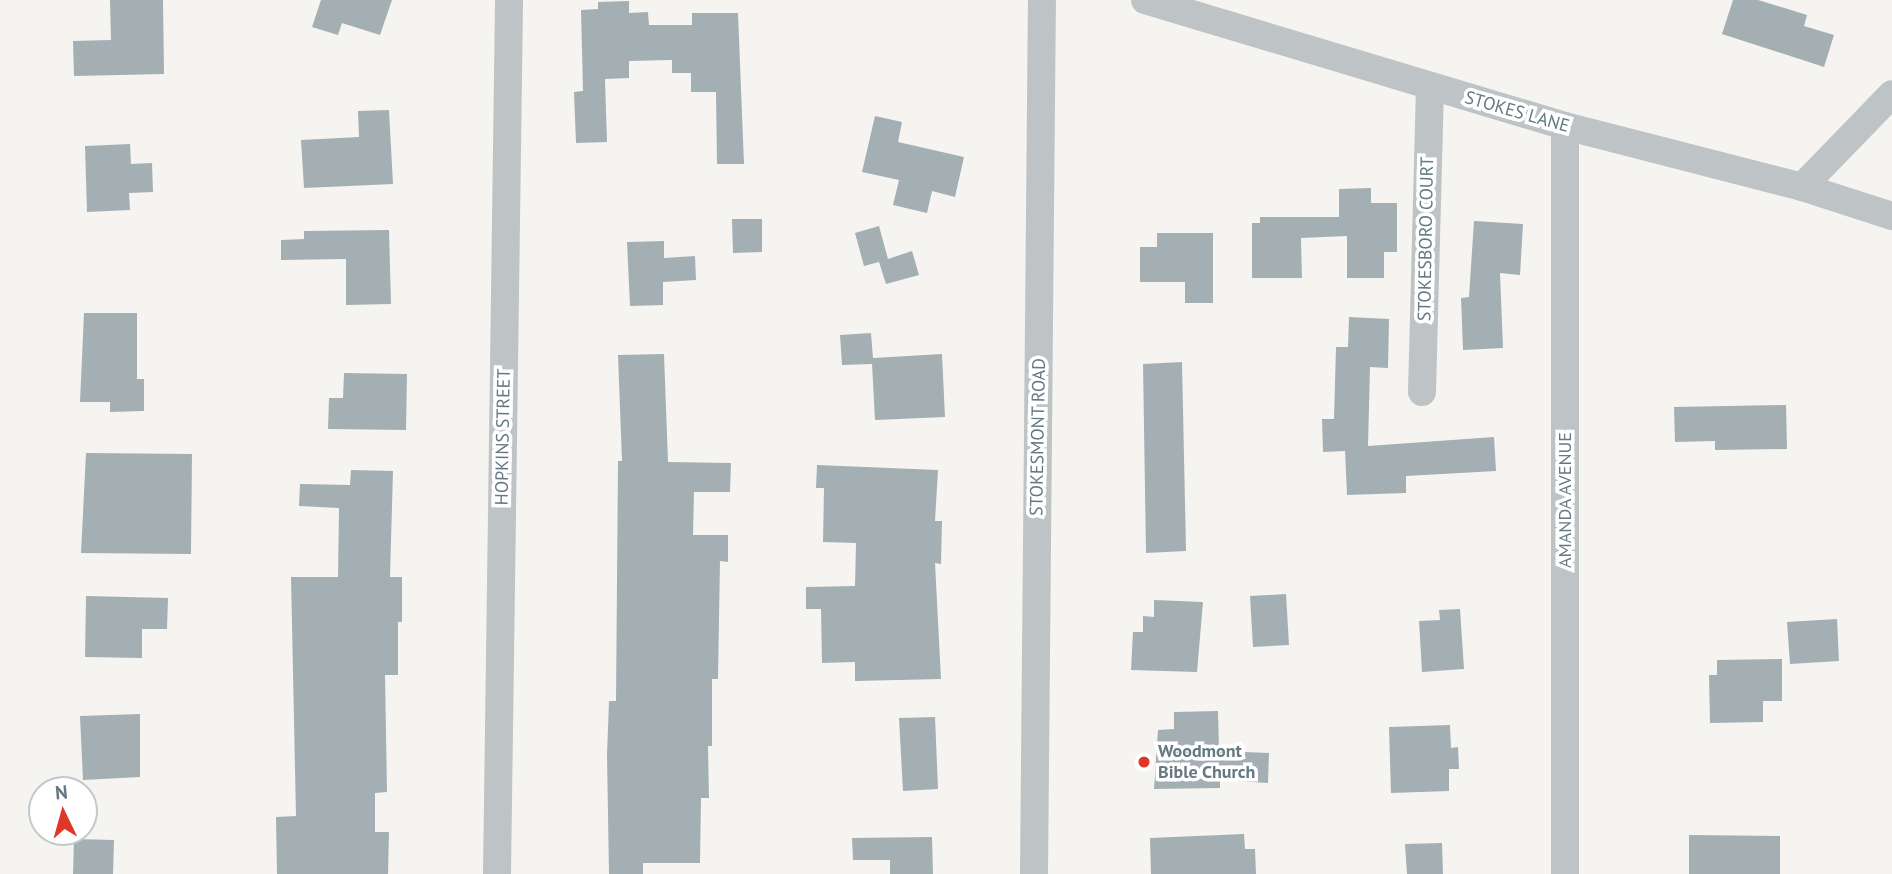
<!DOCTYPE html>
<html>
<head>
<meta charset="utf-8">
<style>
	body { margin:0 }
	#map { position:relative; width:1892px; height:874px; overflow:hidden; background:#f5f4f1; font-family:"PT Sans",sans-serif }
	div>[style] { position:absolute }
	.building>* { inset:0; background:#a4afb3 }
	.minor>* { height:28px; margin:-14px; padding:0 14px; transform-origin:14px; border-radius:14px; background:#bec3c5 }
	.dots>* { width:19px; height:19px; translate:-50% -50%; box-sizing:border-box; border:4px solid #fff; border-radius:50% }
	span { translate:-50% -50%; white-space:nowrap; text-align:center; line-height:1.15; -webkit-text-stroke:7px #fff; paint-order:stroke }
	.street-label { font-size:18px; color:#647982 }
	.poi-label { font-size:18px; color:#647982; font-weight:700 }
	.left { translate:0 -50%; text-align:left }
	.north { position:absolute; left:28px; top:776px; width:70px; height:70px; box-sizing:border-box; background:#fff; border:2px solid #c1c9cd; border-radius:50%; rotate:355deg; font-size:19px; font-weight:700; line-height:28px; text-align:center; color:#647982 }
	.north::after { content:''; display:block; margin:auto; width:24px; height:32px; background:#df3627; clip-path:polygon(50% 0,100% 100%,50% 72%,0 100%) }
</style>
</head>
<body>
<div id="map">
	<div class="building">
		<i style="clip-path:polygon(110px 0,163px 0,164px 74px,74px 76px,73px 41px,111px 40px)"></i>
		<i style="clip-path:polygon(321px 0,392px 0,380px 35px,342px 23px,338px 35px,312px 27px)"></i>
		<i style="clip-path:polygon(1733px 0,1758px 0,1807px 15px,1804px 26px,1834px 35px,1824px 67px,1722px 34px)"></i>
		<i style="clip-path:polygon(629px 1px,629px 13px,648px 12px,649px 25px,692px 25px,692px 13px,738px 13px,744px 164px,717px 164px,716px 92px,691px 92px,691px 73px,672px 73px,672px 60px,629px 61px,629px 78px,605px 79px,607px 142px,576px 143px,574px 92px,583px 91px,581px 10px,598px 9px,598px 2px)"></i>
		<i style="clip-path:polygon(389px 110px,393px 184px,304px 188px,301px 140px,359px 137px,358px 111px)"></i>
		<i style="clip-path:polygon(875px 116px,902px 122px,898px 142px,964px 157px,955px 197px,932px 191px,927px 213px,893px 205px,899px 180px,862px 172px)"></i>
		<i style="clip-path:polygon(130px 144px,131px 164px,152px 163px,153px 192px,129px 193px,130px 210px,87px 212px,85px 146px)"></i>
		<i style="clip-path:polygon(1371px 188px,1371px 203px,1397px 203px,1397px 252px,1384px 252px,1384px 278px,1347px 278px,1347px 236px,1301px 238px,1302px 278px,1252px 278px,1252px 223px,1260px 223px,1260px 217px,1339px 217px,1339px 189px)"></i>
		<i style="clip-path:polygon(732px 219px,762px 219px,762px 252px,733px 253px)"></i>
		<i style="clip-path:polygon(1474px 221px,1523px 224px,1520px 275px,1500px 273px,1503px 348px,1463px 350px,1461px 298px,1469px 297px)"></i>
		<i style="clip-path:polygon(879px 226px,888px 259px,912px 251px,919px 275px,886px 284px,879px 262px,864px 266px,855px 233px)"></i>
		<i style="clip-path:polygon(389px 230px,391px 304px,346px 305px,346px 259px,281px 260px,281px 240px,304px 239px,304px 231px)"></i>
		<i style="clip-path:polygon(1157px 233px,1213px 233px,1213px 303px,1185px 303px,1185px 282px,1140px 282px,1140px 247px,1157px 247px)"></i>
		<i style="clip-path:polygon(664px 241px,664px 258px,695px 256px,696px 280px,663px 282px,663px 305px,630px 306px,627px 242px)"></i>
		<i style="clip-path:polygon(84px 313px,137px 313px,137px 379px,144px 379px,144px 411px,110px 412px,110px 402px,80px 402px)"></i>
		<i style="clip-path:polygon(1349px 317px,1389px 319px,1388px 368px,1370px 367px,1368px 446px,1494px 437px,1496px 471px,1406px 476px,1406px 493px,1347px 495px,1345px 451px,1323px 452px,1322px 419px,1334px 419px,1336px 347px,1348px 347px)"></i>
		<i style="clip-path:polygon(871px 333px,873px 358px,942px 354px,945px 417px,875px 420px,872px 364px,842px 365px,840px 335px)"></i>
		<i style="clip-path:polygon(664px 354px,668px 462px,731px 463px,730px 492px,694px 492px,693px 535px,728px 535px,728px 562px,720px 561px,718px 679px,712px 679px,712px 746px,708px 746px,709px 798px,701px 798px,700px 863px,643px 863px,643px 874px,609px 874px,607px 755px,609px 701px,616px 701px,618px 461px,622px 461px,618px 355px)"></i>
		<i style="clip-path:polygon(1182px 362px,1186px 551px,1146px 553px,1143px 364px)"></i>
		<i style="clip-path:polygon(344px 373px,407px 374px,406px 430px,328px 429px,329px 398px,343px 398px)"></i>
		<i style="clip-path:polygon(1786px 405px,1787px 449px,1715px 450px,1715px 441px,1675px 442px,1674px 407px)"></i>
		<i style="clip-path:polygon(86px 453px,192px 454px,191px 554px,81px 553px)"></i>
		<i style="clip-path:polygon(817px 465px,938px 470px,935px 521px,942px 521px,941px 564px,935px 563px,941px 679px,855px 681px,855px 662px,822px 663px,821px 609px,806px 609px,806px 587px,855px 586px,856px 543px,823px 542px,824px 488px,816px 488px)"></i>
		<i style="clip-path:polygon(351px 470px,393px 471px,390px 577px,402px 577px,402px 622px,398px 622px,398px 675px,385px 675px,387px 792px,375px 793px,375px 832px,389px 832px,388px 874px,277px 874px,276px 817px,296px 816px,291px 577px,338px 577px,339px 508px,299px 506px,300px 484px,350px 485px)"></i>
		<i style="clip-path:polygon(1286px 594px,1289px 645px,1253px 647px,1250px 596px)"></i>
		<i style="clip-path:polygon(86px 596px,168px 598px,167px 629px,142px 629px,142px 658px,85px 657px)"></i>
		<i style="clip-path:polygon(1154px 600px,1203px 602px,1197px 672px,1131px 670px,1133px 632px,1143px 632px,1143px 616px,1154px 617px)"></i>
		<i style="clip-path:polygon(1460px 609px,1464px 669px,1422px 672px,1419px 621px,1440px 620px,1439px 610px)"></i>
		<i style="clip-path:polygon(1837px 619px,1839px 661px,1790px 664px,1787px 622px)"></i>
		<i style="clip-path:polygon(1782px 659px,1782px 701px,1763px 701px,1763px 722px,1710px 723px,1709px 675px,1717px 675px,1717px 660px)"></i>
		<i style="clip-path:polygon(1218px 711px,1219px 751px,1269px 753px,1268px 783px,1220px 780px,1220px 788px,1154px 789px,1158px 730px,1174px 729px,1174px 712px)"></i>
		<i style="clip-path:polygon(140px 714px,140px 777px,83px 780px,80px 716px)"></i>
		<i style="clip-path:polygon(935px 717px,938px 789px,903px 791px,899px 718px)"></i>
		<i style="clip-path:polygon(1450px 725px,1451px 748px,1458px 747px,1459px 769px,1449px 769px,1449px 791px,1391px 793px,1389px 727px)"></i>
		<i style="clip-path:polygon(1244px 834px,1245px 849px,1255px 849px,1256px 874px,1151px 874px,1150px 838px)"></i>
		<i style="clip-path:polygon(1689px 835px,1780px 836px,1780px 874px,1689px 874px)"></i>
		<i style="clip-path:polygon(932px 837px,933px 874px,890px 874px,890px 860px,853px 860px,852px 838px)"></i>
		<i style="clip-path:polygon(74px 839px,114px 840px,113px 874px,73px 874px)"></i>
		<i style="clip-path:polygon(1442px 843px,1443px 874px,1407px 874px,1405px 844px)"></i>
	</div>
	<div class="minor">
		<i style="left:1145px;top:0;width:438px;rotate:16.7deg"></i>
		<i style="left:1565px;top:126px;width:245px;rotate:14.4deg"></i>
		<i style="left:1802px;top:187px;width:95px;rotate:17.9deg"></i>
		<i style="left:1802px;top:187px;width:129px;rotate:-45.9deg"></i>
		<i style="left:1422px;top:392px;width:306px;rotate:-88.5deg"></i>
		<i style="left:497px;top:874px;width:874px;rotate:-89.21deg"></i>
		<i style="left:1034px;top:874px;width:874px;rotate:-89.48deg"></i>
		<i style="left:1565px;top:874px;width:748px;rotate:-90deg"></i>
	</div>
	<div class="dots">
		<i style="left:1144px;top:762px;background:#df3627"></i>
	</div>
	<div class="street-label">
		<span style="left:1517px;top:112px;rotate:16deg">STOKES LANE</span>
		<span style="left:1426px;top:239px;rotate:-89deg">STOKESBORO COURT</span>
		<span style="left:503px;top:437px;rotate:-89deg">HOPKINS STREET</span>
		<span style="left:1038px;top:437px;rotate:-89deg">STOKESMONT ROAD</span>
		<span style="left:1565px;top:500px;rotate:-90deg">AMANDA AVENUE</span>
	</div>
	<div class="poi-label">
		<span class="left" style="left:1158px;top:762px">Woodmont<br>Bible Church</span>
	</div>
	<div class="north">N</div>
</div>
</body>
</html>
